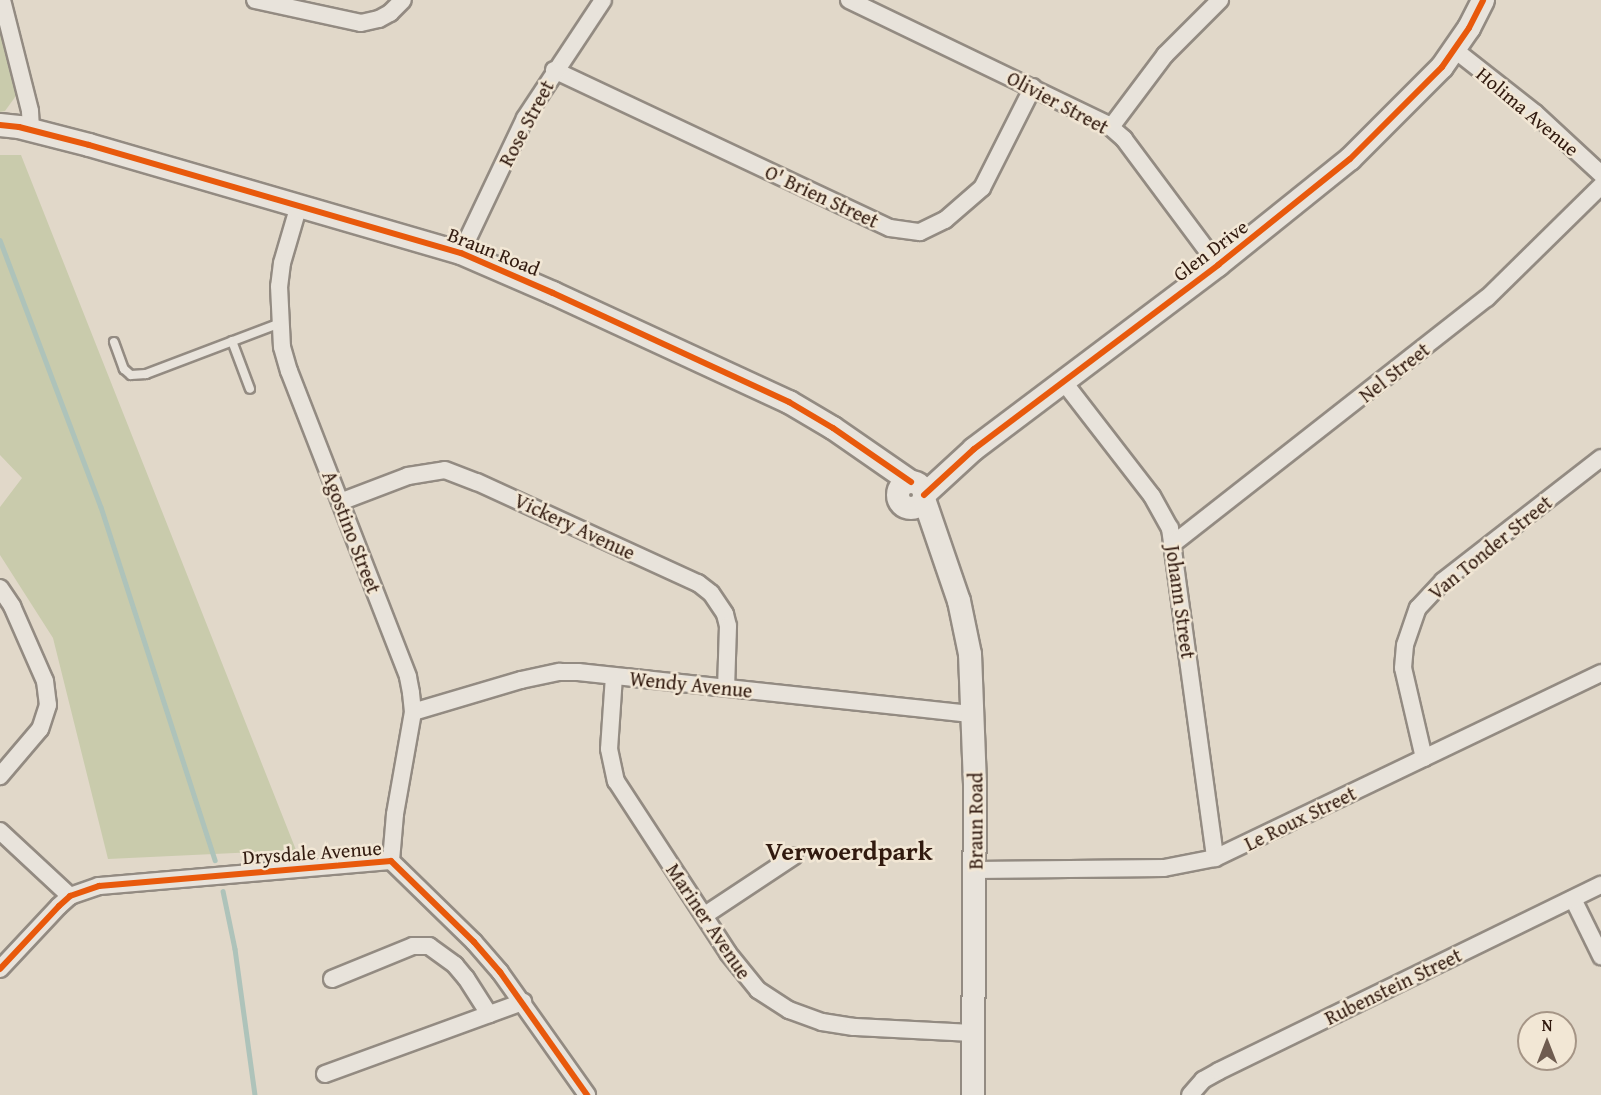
<!DOCTYPE html>
<html>
<head>
<meta charset="utf-8">
<style>
	body { margin:0 }
	#map { position:relative; width:1601px; height:1095px; overflow:hidden; background:#e1d8c9; font-family:"Gentium Book Plus",serif }
	div>[style] { position:absolute }
	.green>* { inset:0; background:#c9cbac }
	.stream>* { height:4.5px; margin:-2.25px; padding:0 2.25px; transform-origin:2.25px; border-radius:2.25px; background:#aec3ba }
	.roads { filter:drop-shadow(2px 0 #938b82) drop-shadow(-2px 0 #938b82) drop-shadow(0 2px #938b82) drop-shadow(0 -2px #938b82) }
	.lane>* { height:8px; margin:-4px; padding:0 4px; transform-origin:4px; border-radius:4px; background:#e8e3db }
	.street>* { height:16px; margin:-8px; padding:0 8px; transform-origin:8px; border-radius:8px; background:#e8e3db }
	.secondary>* { height:22px; margin:-11px; padding:0 11px; transform-origin:11px; border-radius:11px; background:#e8e3db }
	.secondary>.ring { margin:-11px; padding:0; box-sizing:content-box; background:none; border:22px solid #e8e3db; border-radius:50% }
	.cycleway>* { height:6px; margin:-3px; padding:0 3px; transform-origin:3px; border-radius:3px; background:#e8590c }
	span { translate:-50% -50%; white-space:nowrap; text-align:center; line-height:1.15; -webkit-text-stroke:5px #f2e7d5; paint-order:stroke }
	.street-label { font-size:20px; color:#311a0f }
	.district-label { font-size:26px; color:#311a0f; font-weight:700 }
	.north { position:absolute; left:1517px; top:1011px; width:60px; height:60px; box-sizing:border-box; background:#f2e7d5; border:2px solid #a59586; border-radius:50%; rotate:0deg; font-size:16px; font-weight:700; line-height:24px; text-align:center; color:#311a0f }
	.north::after { content:''; display:block; margin:auto; width:21px; height:27px; background:#6f5c50; clip-path:polygon(50% 0,100% 100%,50% 72%,0 100%) }
</style>
</head>
<body>
<div id="map">
	<div class="green">
		<i style="clip-path:polygon(0 25px,18px 93px,5px 111px,0 112px)"></i>
		<i style="clip-path:polygon(0 155px,21px 155px,296px 850px,108px 859px,53px 638px,0 555px,0 507px,22px 478px,0 455px)"></i>
	</div>
	<div class="stream">
		<i style="left:0;top:240px;width:285px;rotate:69.3deg"></i>
		<i style="left:101px;top:507px;width:371px;rotate:72.1deg"></i>
		<i style="left:223px;top:891px;width:59px;rotate:78.3deg"></i>
		<i style="left:235px;top:949px;width:147px;rotate:82.2deg"></i>
	</div>
	<div class="roads">
		<div class="lane">
			<i style="left:232px;top:341px;width:51px;rotate:69.4deg"></i>
			<i style="left:114px;top:342px;width:29px;rotate:70deg"></i>
			<i style="left:124px;top:369px;width:9px;rotate:41deg"></i>
			<i style="left:131px;top:375px;width:15px;rotate:-4deg"></i>
			<i style="left:146px;top:374px;width:143px;rotate:-20.8deg"></i>
		</div>
		<div class="street">
			<i style="left:2px;top:0;width:114px;rotate:75.8deg"></i>
			<i style="left:30px;top:111px;width:19px;rotate:87deg"></i>
			<i style="left:255px;top:0;width:108px;rotate:12.2deg"></i>
			<i style="left:361px;top:23px;width:18px;rotate:-13deg"></i>
			<i style="left:379px;top:19px;width:13px;rotate:-29deg"></i>
			<i style="left:390px;top:13px;width:18px;rotate:-45deg"></i>
			<i style="left:849px;top:0;width:286px;rotate:25.7deg"></i>
			<i style="left:1107px;top:124px;width:23px;rotate:41deg"></i>
			<i style="left:1124px;top:139px;width:157px;rotate:53.3deg"></i>
			<i style="left:1455px;top:50px;width:102px;rotate:38.2deg"></i>
			<i style="left:1535px;top:113px;width:90px;rotate:42.7deg"></i>
			<i style="left:554px;top:70px;width:371px;rotate:25.2deg"></i>
			<i style="left:890px;top:228px;width:30px;rotate:8deg"></i>
			<i style="left:920px;top:232px;width:28px;rotate:-26deg"></i>
			<i style="left:945px;top:220px;width:49px;rotate:-40.9deg"></i>
			<i style="left:982px;top:188px;width:113px;rotate:-63.2deg"></i>
			<i style="left:1111px;top:127px;width:90px;rotate:-53.1deg"></i>
			<i style="left:1165px;top:55px;width:78px;rotate:-45deg"></i>
			<i style="left:299px;top:205px;width:60px;rotate:106.3deg"></i>
			<i style="left:282px;top:263px;width:23px;rotate:97deg"></i>
			<i style="left:279px;top:286px;width:61px;rotate:87.2deg"></i>
			<i style="left:282px;top:347px;width:25px;rotate:74deg"></i>
			<i style="left:289px;top:371px;width:328px;rotate:68.7deg"></i>
			<i style="left:408px;top:677px;width:16px;rotate:79deg"></i>
			<i style="left:411px;top:693px;width:19px;rotate:84deg"></i>
			<i style="left:413px;top:712px;width:104px;rotate:100deg"></i>
			<i style="left:395px;top:814px;width:47px;rotate:94.9deg"></i>
			<i style="left:461px;top:253px;width:149px;rotate:-64.6deg"></i>
			<i style="left:525px;top:118px;width:141px;rotate:-56.5deg"></i>
			<i style="left:1063px;top:381px;width:145px;rotate:52.3deg"></i>
			<i style="left:1152px;top:496px;width:37px;rotate:61deg"></i>
			<i style="left:1170px;top:528px;width:333px;rotate:82.2deg"></i>
			<i style="left:340px;top:502px;width:73px;rotate:-20.9deg"></i>
			<i style="left:408px;top:476px;width:37px;rotate:-9deg"></i>
			<i style="left:445px;top:470px;width:34px;rotate:21deg"></i>
			<i style="left:477px;top:482px;width:243px;rotate:24.6deg"></i>
			<i style="left:698px;top:583px;width:16px;rotate:38deg"></i>
			<i style="left:711px;top:593px;width:25px;rotate:56deg"></i>
			<i style="left:725px;top:614px;width:12px;rotate:76deg"></i>
			<i style="left:728px;top:626px;width:62px;rotate:91.8deg"></i>
			<i style="left:1174px;top:543px;width:397px;rotate:-38.1deg"></i>
			<i style="left:1487px;top:298px;width:160px;rotate:-44.5deg"></i>
			<i style="left:0;top:588px;width:22px;rotate:56deg"></i>
			<i style="left:12px;top:606px;width:82px;rotate:66.3deg"></i>
			<i style="left:45px;top:681px;width:24px;rotate:83deg"></i>
			<i style="left:48px;top:705px;width:25px;rotate:108deg"></i>
			<i style="left:40px;top:729px;width:62px;rotate:130.4deg"></i>
			<i style="left:614px;top:676px;width:73px;rotate:93.9deg"></i>
			<i style="left:609px;top:749px;width:33px;rotate:78deg"></i>
			<i style="left:616px;top:781px;width:205px;rotate:56.9deg"></i>
			<i style="left:728px;top:953px;width:48px;rotate:51deg"></i>
			<i style="left:758px;top:990px;width:37px;rotate:33deg"></i>
			<i style="left:789px;top:1010px;width:35px;rotate:20deg"></i>
			<i style="left:822px;top:1022px;width:32px;rotate:9deg"></i>
			<i style="left:854px;top:1027px;width:120px;rotate:2.9deg"></i>
			<i style="left:413px;top:712px;width:113px;rotate:-16.5deg"></i>
			<i style="left:521px;top:680px;width:40px;rotate:-12deg"></i>
			<i style="left:560px;top:672px;width:18px"></i>
			<i style="left:578px;top:672px;width:397px;rotate:6.1deg"></i>
			<i style="left:1424px;top:758px;width:92px;rotate:-103.1deg"></i>
			<i style="left:1403px;top:668px;width:23px;rotate:-85deg"></i>
			<i style="left:1405px;top:645px;width:39px;rotate:-71deg"></i>
			<i style="left:1418px;top:608px;width:37px;rotate:-47deg"></i>
			<i style="left:1443px;top:581px;width:200px;rotate:-37.9deg"></i>
			<i style="left:0;top:831px;width:96px;rotate:42.9deg"></i>
			<i style="left:975px;top:870px;width:189px;rotate:-0.6deg"></i>
			<i style="left:1164px;top:868px;width:52px;rotate:-11.1deg"></i>
			<i style="left:1215px;top:858px;width:428px;rotate:-25.6deg"></i>
			<i style="left:1573px;top:899px;width:64px;rotate:63.8deg"></i>
			<i style="left:705px;top:915px;width:107px;rotate:-33.5deg"></i>
			<i style="left:0;top:969px;width:86px;rotate:-46.9deg"></i>
			<i style="left:59px;top:906px;width:15px;rotate:-42deg"></i>
			<i style="left:70px;top:896px;width:31px;rotate:-19deg"></i>
			<i style="left:99px;top:886px;width:293px;rotate:-4.9deg"></i>
			<i style="left:391px;top:861px;width:116px;rotate:44.3deg"></i>
			<i style="left:474px;top:942px;width:40px;rotate:49deg"></i>
			<i style="left:500px;top:972px;width:151px;rotate:54.7deg"></i>
			<i style="left:332px;top:979px;width:87px;rotate:-22.2deg"></i>
			<i style="left:413px;top:946px;width:16px"></i>
			<i style="left:429px;top:946px;width:32px;rotate:36deg"></i>
			<i style="left:455px;top:965px;width:17px;rotate:50deg"></i>
			<i style="left:466px;top:978px;width:43px;rotate:57.4deg"></i>
			<i style="left:325px;top:1074px;width:211px;rotate:-20deg"></i>
			<i style="left:1190px;top:1095px;width:20px;rotate:-49deg"></i>
			<i style="left:1203px;top:1080px;width:18px;rotate:-29deg"></i>
			<i style="left:1219px;top:1071px;width:425px;rotate:-26deg"></i>
		</div>
		<div class="secondary">
			<i style="left:0;top:125px;width:19px;rotate:6deg"></i>
			<i style="left:19px;top:127px;width:72px;rotate:14.4deg"></i>
			<i style="left:89px;top:145px;width:387px;rotate:16.2deg"></i>
			<i style="left:461px;top:253px;width:100px;rotate:23.5deg"></i>
			<i style="left:553px;top:293px;width:260px;rotate:24.8deg"></i>
			<i style="left:789px;top:402px;width:51px;rotate:30.6deg"></i>
			<i style="left:833px;top:428px;width:95px;rotate:34.7deg"></i>
			<i class="ring" style="left:898px;top:482px;width:4px;height:4px"></i>
			<i style="left:924px;top:495px;width:68px;rotate:-42.6deg"></i>
			<i style="left:974px;top:449px;width:306px;rotate:-37deg"></i>
			<i style="left:1218px;top:265px;width:169px;rotate:-38.8deg"></i>
			<i style="left:1350px;top:159px;width:130px;rotate:-45deg"></i>
			<i style="left:1442px;top:67px;width:47px;rotate:-55.3deg"></i>
			<i style="left:1469px;top:28px;width:31px;rotate:-63deg"></i>
			<i style="left:924px;top:499px;width:108px;rotate:71.1deg"></i>
			<i style="left:959px;top:601px;width:54px;rotate:78.3deg"></i>
			<i style="left:970px;top:654px;width:130px;rotate:87.8deg"></i>
			<i style="left:975px;top:784px;width:311px;rotate:90.4deg"></i>
		</div>
	</div>
	<div class="cycleway">
		<i style="left:0;top:125px;width:19px;rotate:6deg"></i>
		<i style="left:19px;top:127px;width:72px;rotate:14.4deg"></i>
		<i style="left:89px;top:145px;width:387px;rotate:16.2deg"></i>
		<i style="left:461px;top:253px;width:100px;rotate:23.5deg"></i>
		<i style="left:553px;top:293px;width:260px;rotate:24.8deg"></i>
		<i style="left:789px;top:402px;width:51px;rotate:30.6deg"></i>
		<i style="left:833px;top:428px;width:95px;rotate:34.7deg"></i>
		<i style="left:924px;top:495px;width:68px;rotate:-42.6deg"></i>
		<i style="left:974px;top:449px;width:306px;rotate:-37deg"></i>
		<i style="left:1218px;top:265px;width:169px;rotate:-38.8deg"></i>
		<i style="left:1350px;top:159px;width:130px;rotate:-45deg"></i>
		<i style="left:1442px;top:67px;width:47px;rotate:-55.3deg"></i>
		<i style="left:1469px;top:28px;width:31px;rotate:-63deg"></i>
		<i style="left:0;top:969px;width:86px;rotate:-46.9deg"></i>
		<i style="left:59px;top:906px;width:15px;rotate:-42deg"></i>
		<i style="left:70px;top:896px;width:31px;rotate:-19deg"></i>
		<i style="left:99px;top:886px;width:293px;rotate:-4.9deg"></i>
		<i style="left:391px;top:861px;width:116px;rotate:44.3deg"></i>
		<i style="left:474px;top:942px;width:40px;rotate:49deg"></i>
		<i style="left:500px;top:972px;width:151px;rotate:54.7deg"></i>
	</div>
	<div class="street-label">
		<span style="left:1058px;top:102px;rotate:28deg">Olivier Street</span>
		<span style="left:1528px;top:111px;rotate:40deg">Holima Avenue</span>
		<span style="left:526px;top:123px;rotate:-62deg">Rose Street</span>
		<span style="left:822px;top:196px;rotate:25deg">O' Brien Street</span>
		<span style="left:1210px;top:250px;rotate:-37deg">Glen Drive</span>
		<span style="left:494px;top:251px;rotate:22deg">Braun Road</span>
		<span style="left:1394px;top:372px;rotate:-38deg">Nel Street</span>
		<span style="left:575px;top:526px;rotate:25deg">Vickery Avenue</span>
		<span style="left:352px;top:532px;rotate:69deg">Agostino Street</span>
		<span style="left:1490px;top:547px;rotate:-39deg">Van Tonder Street</span>
		<span style="left:1181px;top:602px;rotate:82deg">Johann Street</span>
		<span style="left:691px;top:684px;rotate:6deg">Wendy Avenue</span>
		<span style="left:1300px;top:818px;rotate:-26deg">Le Roux Street</span>
		<span style="left:975px;top:821px;rotate:-90deg">Braun Road</span>
		<span style="left:312px;top:852px;rotate:-4deg">Drysdale Avenue</span>
		<span style="left:709px;top:921px;rotate:56deg">Mariner Avenue</span>
		<span style="left:1393px;top:986px;rotate:-26deg">Rubenstein Street</span>
	</div>
	<div class="district-label">
		<span style="left:849px;top:851px">Verwoerdpark</span>
	</div>
	<div class="north">N</div>
</div>
</body>
</html>
